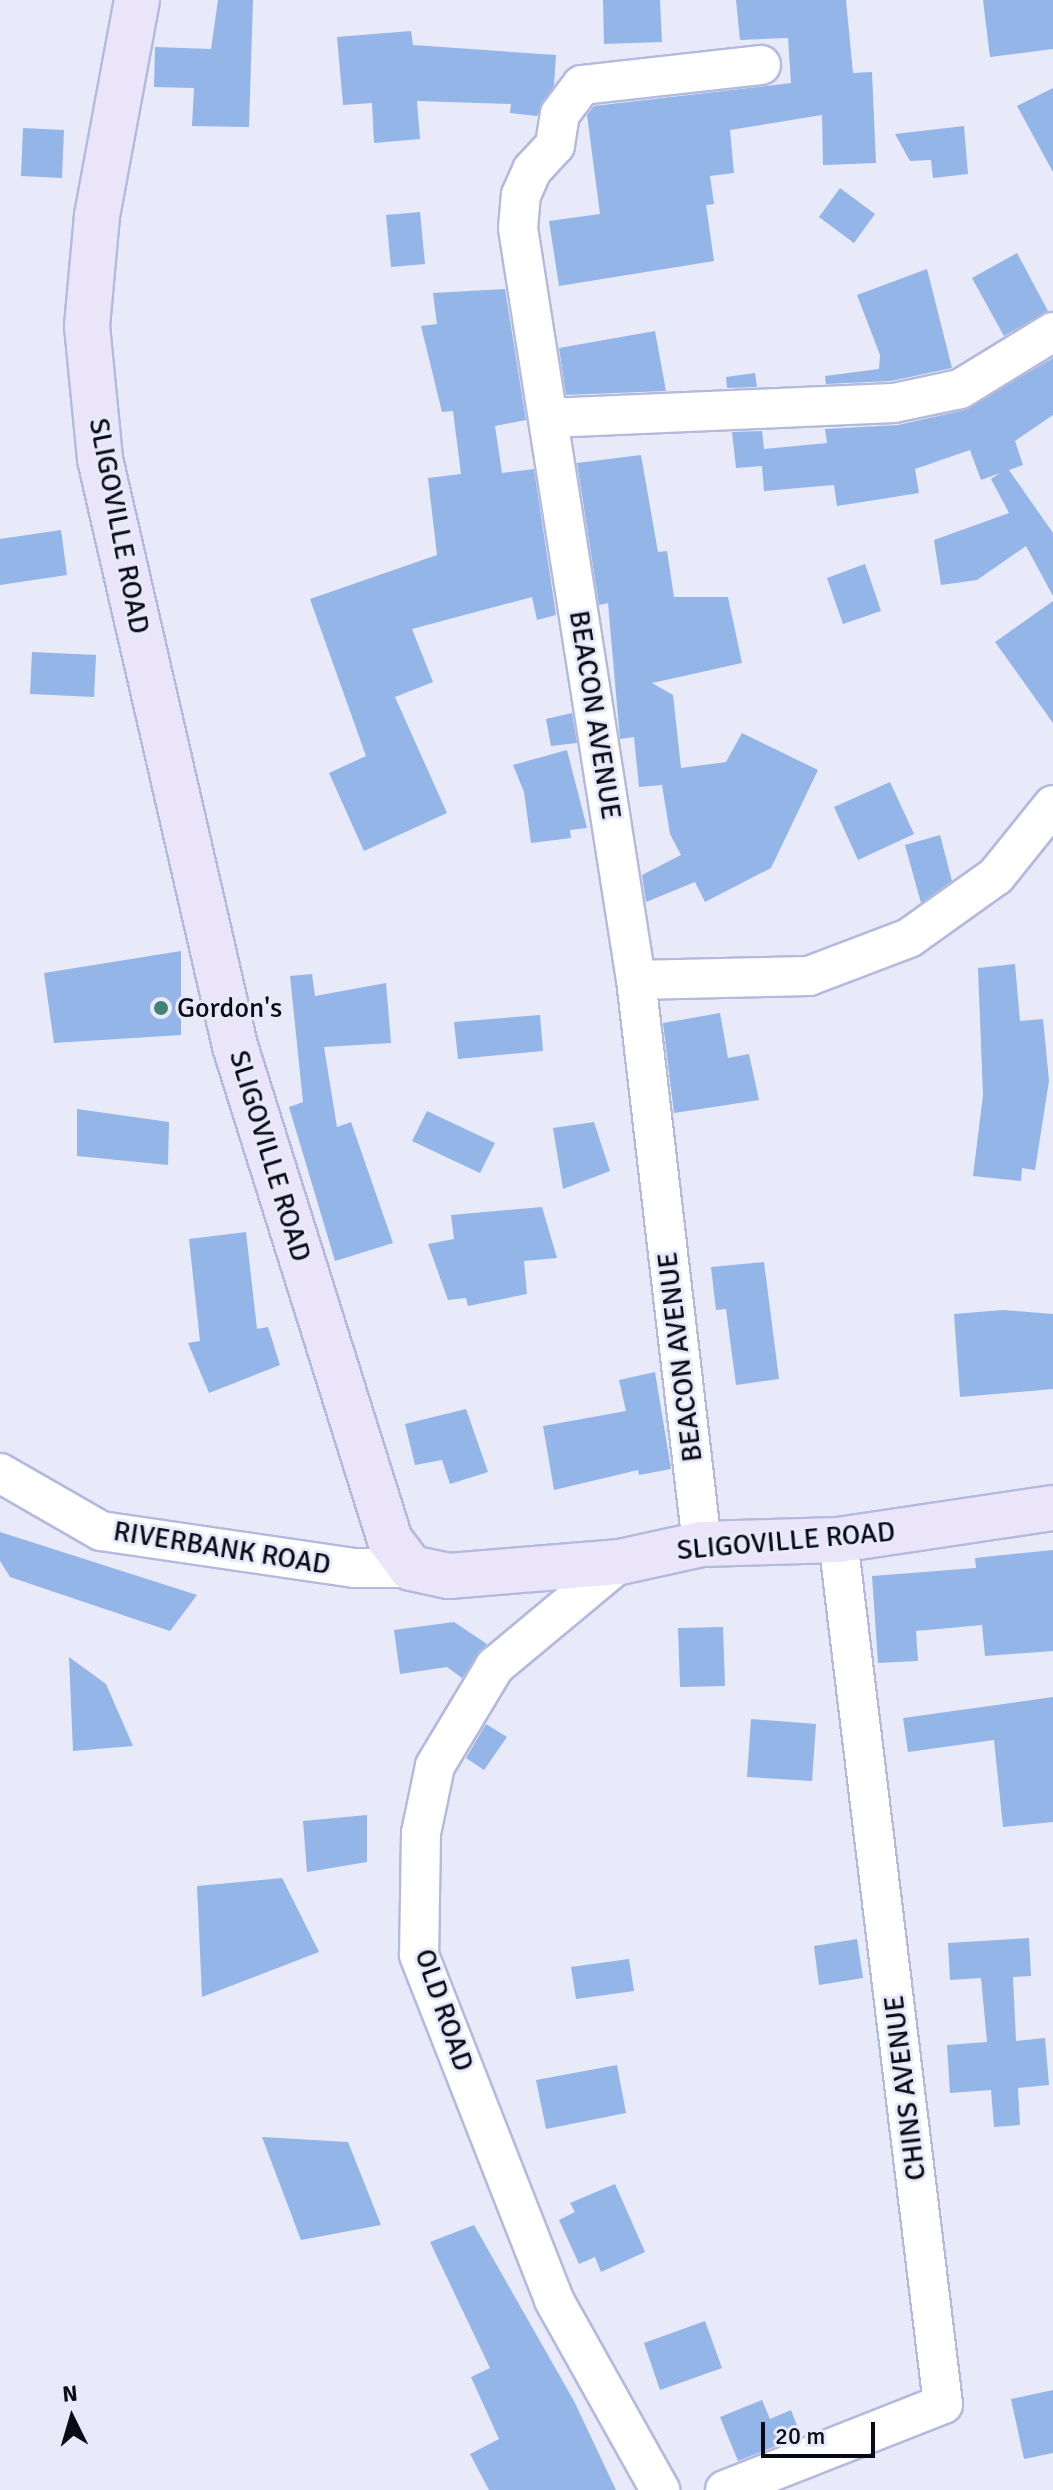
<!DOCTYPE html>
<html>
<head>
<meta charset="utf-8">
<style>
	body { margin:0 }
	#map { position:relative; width:1053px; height:2490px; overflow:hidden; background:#e8eaf9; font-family:Signika,sans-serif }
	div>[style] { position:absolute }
	.building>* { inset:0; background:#93b5e8 }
	.roads { filter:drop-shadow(2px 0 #b4badd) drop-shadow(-2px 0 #b4badd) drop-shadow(0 2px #b4badd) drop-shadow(0 -2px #b4badd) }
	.street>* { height:38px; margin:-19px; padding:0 19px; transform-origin:19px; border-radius:19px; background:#fff }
	.secondary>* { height:44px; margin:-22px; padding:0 22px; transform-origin:22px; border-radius:22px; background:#ebe5fa }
	.dots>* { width:22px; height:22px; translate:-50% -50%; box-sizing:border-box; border:4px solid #e8eaf9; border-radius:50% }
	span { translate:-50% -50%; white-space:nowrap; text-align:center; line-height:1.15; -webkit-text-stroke:6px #e8eaf9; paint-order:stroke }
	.street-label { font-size:28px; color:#090b16 }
	.poi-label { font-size:28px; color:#090b16 }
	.left { translate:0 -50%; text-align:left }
	.north { position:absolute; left:32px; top:2378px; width:80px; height:80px; -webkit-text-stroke:6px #e8eaf9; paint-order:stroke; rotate:355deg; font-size:22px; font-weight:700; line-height:32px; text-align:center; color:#090b16 }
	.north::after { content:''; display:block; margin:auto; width:28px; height:36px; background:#090b16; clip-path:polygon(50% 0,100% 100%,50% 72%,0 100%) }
	.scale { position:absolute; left:761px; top:2422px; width:114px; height:36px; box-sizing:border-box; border:4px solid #090b16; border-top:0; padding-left:10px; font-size:24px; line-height:28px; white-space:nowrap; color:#090b16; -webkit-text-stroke:6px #e8eaf9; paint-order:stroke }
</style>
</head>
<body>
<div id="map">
	<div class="building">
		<i style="clip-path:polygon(218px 0,253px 0,249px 127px,192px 126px,194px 88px,154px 87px,155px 47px,211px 49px)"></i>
		<i style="clip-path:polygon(603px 0,660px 0,662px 42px,604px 44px)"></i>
		<i style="clip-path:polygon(736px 0,846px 0,853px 73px,872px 72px,876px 163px,823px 165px,822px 115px,730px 130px,734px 173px,710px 176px,714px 204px,706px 205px,714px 261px,559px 286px,549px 221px,600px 214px,587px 115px,594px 106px,791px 83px,788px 38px,740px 40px)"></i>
		<i style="clip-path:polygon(983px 0,1053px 0,1053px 49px,990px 57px)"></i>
		<i style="clip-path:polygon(411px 31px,413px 45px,556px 55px,554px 86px,537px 116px,510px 113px,511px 104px,417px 101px,420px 139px,374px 143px,372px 103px,343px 105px,337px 37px)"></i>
		<i style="clip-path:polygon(1053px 88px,1053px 172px,1017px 106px)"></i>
		<i style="clip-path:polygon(964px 126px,968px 174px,933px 178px,931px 160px,910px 161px,895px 134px)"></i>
		<i style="clip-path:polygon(23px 128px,64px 130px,62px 178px,21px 176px)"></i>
		<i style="clip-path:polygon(840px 188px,875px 214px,854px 243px,819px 217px)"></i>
		<i style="clip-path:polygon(420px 212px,425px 264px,391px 267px,386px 215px)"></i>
		<i style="clip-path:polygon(1017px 253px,1048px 311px,1004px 336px,972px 278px)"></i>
		<i style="clip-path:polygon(927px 269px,952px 368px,891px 381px,826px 384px,825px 376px,879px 369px,880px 355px,857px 295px)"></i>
		<i style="clip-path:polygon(505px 289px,526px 420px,495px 426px,502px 473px,534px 469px,556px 615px,537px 620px,532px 597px,412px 629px,433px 682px,395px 697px,447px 813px,364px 851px,329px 773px,366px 756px,310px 599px,437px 555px,428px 478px,461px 474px,453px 411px,442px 412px,421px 326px,437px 324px,433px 293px)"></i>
		<i style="clip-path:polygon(655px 331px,666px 391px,566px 395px,559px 348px)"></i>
		<i style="clip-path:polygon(1053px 358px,1053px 415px,1015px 441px,1023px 465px,1009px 470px,1053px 533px,1053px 596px,1026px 546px,977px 580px,941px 585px,934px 540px,1009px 513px,991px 479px,1000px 473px,981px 480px,970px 450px,915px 469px,919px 493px,837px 506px,834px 485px,764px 491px,762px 466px,736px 468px,732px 432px,762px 431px,764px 449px,827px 443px,825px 429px,898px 425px,965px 410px)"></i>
		<i style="clip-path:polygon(755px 373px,757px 387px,727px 388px,726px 377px)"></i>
		<i style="clip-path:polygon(641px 455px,658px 552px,667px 551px,674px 597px,728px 597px,742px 663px,652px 683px,673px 695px,681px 768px,726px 762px,742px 733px,818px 770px,771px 868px,705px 902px,695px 882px,646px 902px,642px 875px,681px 855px,670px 834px,662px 785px,639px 787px,634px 737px,620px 739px,608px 603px,599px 605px,577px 463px)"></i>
		<i style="clip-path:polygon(61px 530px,67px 575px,0 585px,0 539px)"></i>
		<i style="clip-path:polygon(865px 564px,881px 611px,843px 624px,827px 578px)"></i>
		<i style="clip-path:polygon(1053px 601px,1053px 723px,995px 642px)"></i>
		<i style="clip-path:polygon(32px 652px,96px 655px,94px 697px,30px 694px)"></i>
		<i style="clip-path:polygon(572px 713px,577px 743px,551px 746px,546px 719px)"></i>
		<i style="clip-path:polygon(567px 750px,587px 828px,570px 830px,571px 838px,531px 843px,524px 792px,513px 765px)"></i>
		<i style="clip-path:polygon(890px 782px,914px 834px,858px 860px,834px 807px)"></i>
		<i style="clip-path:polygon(940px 835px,952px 881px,921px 903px,905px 845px)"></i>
		<i style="clip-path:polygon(181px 951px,181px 1035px,54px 1043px,44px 973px)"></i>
		<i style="clip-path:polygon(1015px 964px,1020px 1021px,1043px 1019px,1049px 1081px,1035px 1170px,1022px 1168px,1021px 1181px,973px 1176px,983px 1095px,978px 968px)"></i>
		<i style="clip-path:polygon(312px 974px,315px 996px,386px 983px,391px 1043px,324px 1047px,337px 1127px,351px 1122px,393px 1243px,335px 1261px,289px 1107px,303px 1102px,290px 976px)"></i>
		<i style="clip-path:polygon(720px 1013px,728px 1058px,749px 1054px,759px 1100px,674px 1113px,663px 1023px)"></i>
		<i style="clip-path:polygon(540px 1015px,543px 1051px,458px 1059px,454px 1022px)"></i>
		<i style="clip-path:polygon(77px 1109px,169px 1122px,168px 1165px,77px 1156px)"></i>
		<i style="clip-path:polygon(427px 1111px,495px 1143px,480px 1173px,412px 1141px)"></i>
		<i style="clip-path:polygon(594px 1122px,610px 1171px,563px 1189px,553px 1128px)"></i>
		<i style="clip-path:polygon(542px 1207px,557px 1258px,524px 1261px,527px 1294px,468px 1306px,466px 1298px,448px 1300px,428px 1244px,454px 1239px,451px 1215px)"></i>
		<i style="clip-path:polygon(246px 1232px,257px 1329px,268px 1327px,280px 1365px,209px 1393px,188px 1343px,200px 1341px,189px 1239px)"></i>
		<i style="clip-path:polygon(764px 1262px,779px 1379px,736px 1385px,726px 1309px,716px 1310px,711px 1267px)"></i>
		<i style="clip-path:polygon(1003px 1310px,1053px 1314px,1053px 1389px,960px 1397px,954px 1314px)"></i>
		<i style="clip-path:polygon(655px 1372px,671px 1469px,639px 1475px,638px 1470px,554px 1490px,543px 1426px,626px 1411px,619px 1380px)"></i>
		<i style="clip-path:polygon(466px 1409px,488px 1472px,450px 1484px,442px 1460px,415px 1465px,405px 1424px)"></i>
		<i style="clip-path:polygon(0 1532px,197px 1595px,170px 1631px,10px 1577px,0 1561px)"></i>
		<i style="clip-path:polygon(1053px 1550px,1053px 1651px,985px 1656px,982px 1625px,916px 1631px,918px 1661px,878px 1663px,872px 1576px,976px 1568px,975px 1558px)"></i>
		<i style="clip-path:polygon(454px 1622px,487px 1644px,462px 1678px,447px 1667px,400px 1674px,394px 1630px)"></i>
		<i style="clip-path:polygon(723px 1627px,725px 1686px,680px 1687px,678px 1628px)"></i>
		<i style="clip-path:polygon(69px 1657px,106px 1684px,133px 1746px,73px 1751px)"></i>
		<i style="clip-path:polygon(1053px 1697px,1053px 1822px,1003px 1827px,994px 1740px,908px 1752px,903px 1718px)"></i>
		<i style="clip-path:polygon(751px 1719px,816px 1724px,812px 1781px,747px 1777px)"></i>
		<i style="clip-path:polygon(486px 1724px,507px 1737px,484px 1770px,466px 1758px)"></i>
		<i style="clip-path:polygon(367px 1815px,367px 1862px,307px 1872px,303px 1821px)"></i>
		<i style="clip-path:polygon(282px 1878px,319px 1952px,202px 1997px,197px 1886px)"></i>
		<i style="clip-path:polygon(1029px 1938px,1031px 1976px,1013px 1977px,1016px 2041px,1045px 2038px,1049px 2085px,1018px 2088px,1020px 2125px,994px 2127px,991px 2090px,950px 2093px,947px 2045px,987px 2042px,981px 1978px,950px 1980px,948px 1943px)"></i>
		<i style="clip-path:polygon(857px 1939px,863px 1978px,819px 1985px,814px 1946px)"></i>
		<i style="clip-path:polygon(629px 1959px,634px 1991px,576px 1999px,571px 1967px)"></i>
		<i style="clip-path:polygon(617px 2065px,626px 2113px,546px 2129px,536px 2080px)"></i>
		<i style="clip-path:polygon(262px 2137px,348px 2142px,381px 2225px,301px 2240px)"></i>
		<i style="clip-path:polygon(615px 2184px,645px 2252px,601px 2272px,595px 2257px,579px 2264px,559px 2220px,575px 2212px,570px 2203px)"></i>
		<i style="clip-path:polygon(474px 2225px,574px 2401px,616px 2490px,489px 2490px,470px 2454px,499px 2439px,471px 2377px,490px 2368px,430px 2242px)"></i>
		<i style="clip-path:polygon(705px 2321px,722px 2368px,660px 2390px,644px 2343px)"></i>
		<i style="clip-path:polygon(1053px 2390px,1053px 2453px,1024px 2459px,1011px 2399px)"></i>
		<i style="clip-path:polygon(762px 2400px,770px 2419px,791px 2410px,801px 2436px,738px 2461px,720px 2417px)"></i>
	</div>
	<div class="roads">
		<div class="street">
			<i style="left:549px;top:418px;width:345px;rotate:-2.5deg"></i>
			<i style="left:894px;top:403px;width:67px;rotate:-12deg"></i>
			<i style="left:960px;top:389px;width:109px;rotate:-31.5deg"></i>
			<i style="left:636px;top:980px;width:173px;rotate:-1.3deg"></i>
			<i style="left:809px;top:976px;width:107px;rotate:-20.8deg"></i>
			<i style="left:909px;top:938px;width:107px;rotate:-35.5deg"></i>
			<i style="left:996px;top:876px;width:91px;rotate:-51.2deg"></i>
			<i style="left:0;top:1473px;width:116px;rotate:29.9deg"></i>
			<i style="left:101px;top:1531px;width:256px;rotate:8.3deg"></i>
			<i style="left:354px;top:1568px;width:57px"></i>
			<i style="left:702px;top:1544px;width:568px;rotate:-96.67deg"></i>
			<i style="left:636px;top:980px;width:761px;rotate:-98.92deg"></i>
			<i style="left:518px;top:228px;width:33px;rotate:-85deg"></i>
			<i style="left:521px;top:195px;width:27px;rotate:-66deg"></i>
			<i style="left:532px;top:170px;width:34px;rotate:-47deg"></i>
			<i style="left:555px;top:145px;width:31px;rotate:-81deg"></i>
			<i style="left:560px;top:114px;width:36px;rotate:-53deg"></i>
			<i style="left:582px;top:85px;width:180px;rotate:-6.4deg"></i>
			<i style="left:620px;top:1562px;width:163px;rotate:140.2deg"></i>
			<i style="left:495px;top:1666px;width:117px;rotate:121deg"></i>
			<i style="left:435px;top:1766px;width:68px;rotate:101.8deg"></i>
			<i style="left:421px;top:1833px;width:122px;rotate:90.9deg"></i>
			<i style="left:419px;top:1955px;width:370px;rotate:68.6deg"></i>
			<i style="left:554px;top:2300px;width:218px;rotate:60.8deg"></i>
			<i style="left:725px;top:2490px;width:234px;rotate:-21.5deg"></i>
			<i style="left:943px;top:2404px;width:870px;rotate:-96.93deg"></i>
		</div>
		<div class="secondary">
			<i style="left:137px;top:0;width:220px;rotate:100.5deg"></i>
			<i style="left:97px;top:216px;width:110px;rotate:95.2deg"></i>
			<i style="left:87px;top:326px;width:134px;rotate:84.4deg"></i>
			<i style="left:100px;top:459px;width:602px;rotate:77.05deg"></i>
			<i style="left:235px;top:1046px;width:518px;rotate:72.58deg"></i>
			<i style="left:390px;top:1540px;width:35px;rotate:53deg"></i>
			<i style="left:411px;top:1568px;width:39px;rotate:12deg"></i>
			<i style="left:449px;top:1576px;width:172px;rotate:-4.7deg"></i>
			<i style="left:620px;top:1562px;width:84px;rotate:-12.4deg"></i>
			<i style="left:702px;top:1544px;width:136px;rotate:-1.7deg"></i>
			<i style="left:838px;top:1540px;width:217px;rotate:-8.5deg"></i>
		</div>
	</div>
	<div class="dots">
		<i style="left:161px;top:1008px;background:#408478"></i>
	</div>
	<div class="street-label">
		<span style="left:119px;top:526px;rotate:79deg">SLIGOVILLE ROAD</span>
		<span style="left:595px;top:715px;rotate:81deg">BEACON AVENUE</span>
		<span style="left:270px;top:1156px;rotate:73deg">SLIGOVILLE ROAD</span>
		<span style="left:680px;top:1357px;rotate:-97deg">BEACON AVENUE</span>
		<span style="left:786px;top:1541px;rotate:-5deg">SLIGOVILLE ROAD</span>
		<span style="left:222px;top:1548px;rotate:9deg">RIVERBANK ROAD</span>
		<span style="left:444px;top:2010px;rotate:71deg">OLD ROAD</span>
		<span style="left:905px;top:2088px;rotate:-97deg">CHINS AVENUE</span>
	</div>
	<div class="poi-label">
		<span class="left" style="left:177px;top:1008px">Gordon's</span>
	</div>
	<div class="north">N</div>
	<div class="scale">20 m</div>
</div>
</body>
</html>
